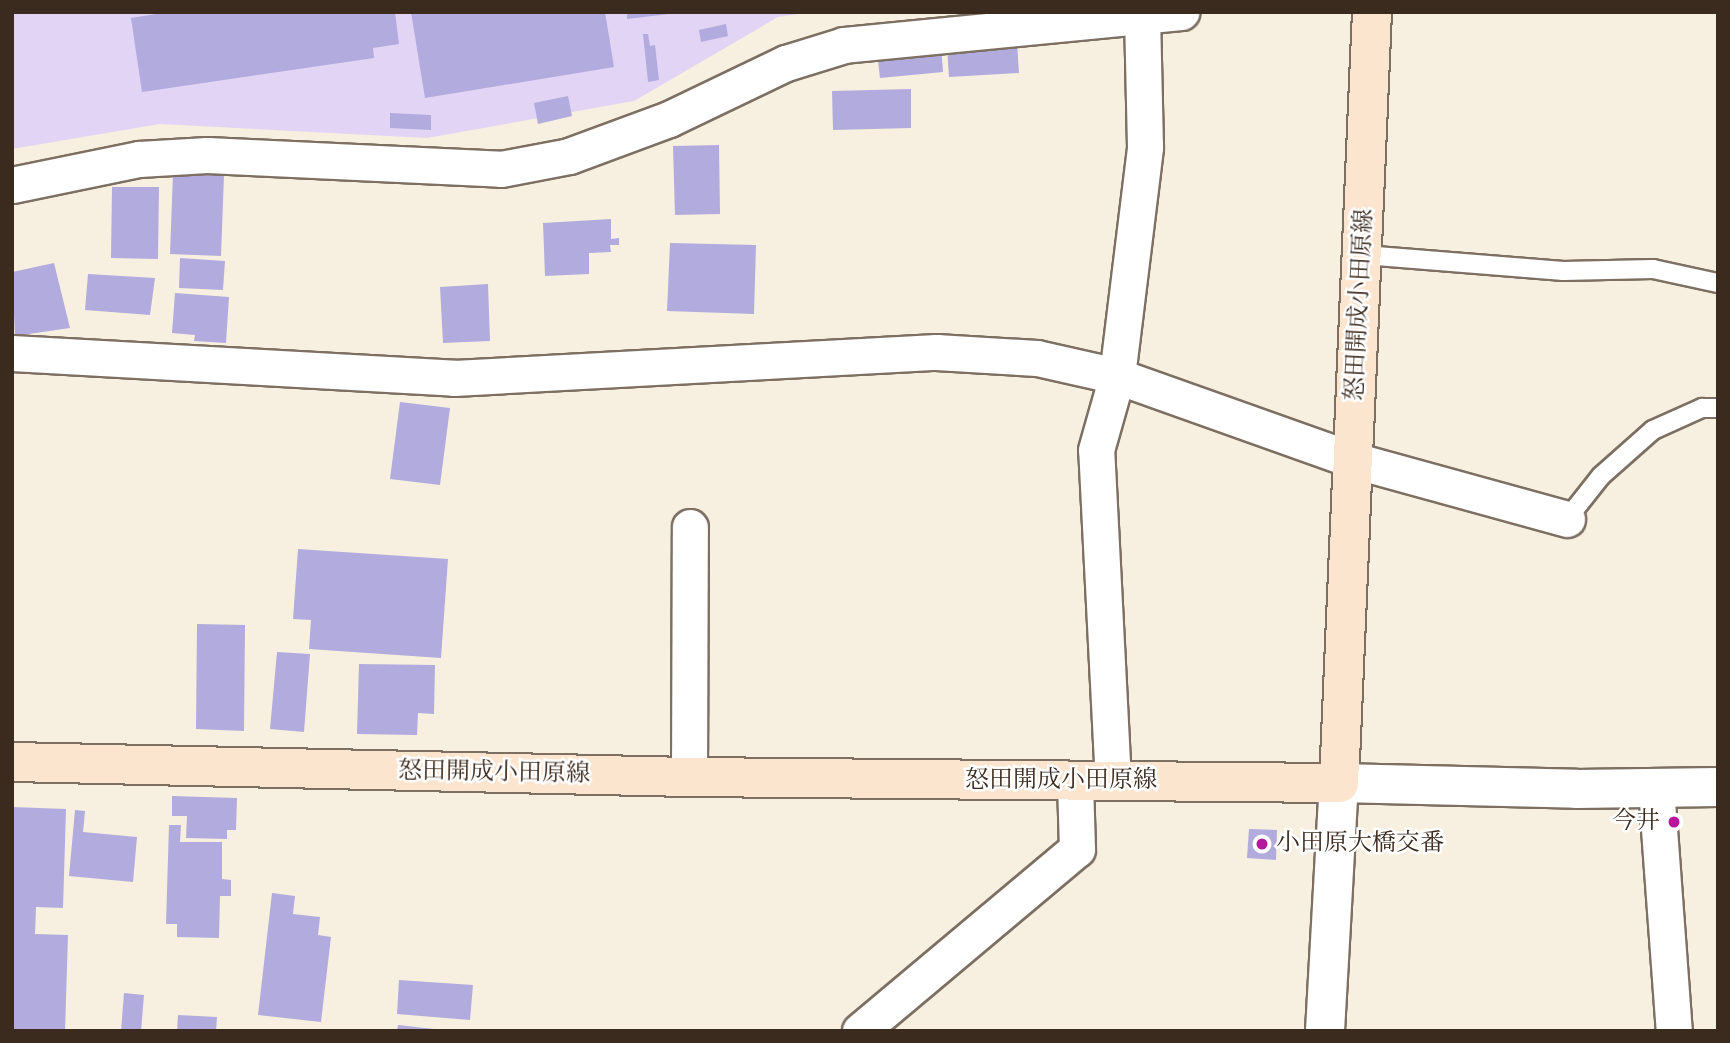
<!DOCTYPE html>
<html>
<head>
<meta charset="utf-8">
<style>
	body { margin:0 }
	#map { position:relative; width:1730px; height:1043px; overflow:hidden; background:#f7f0e0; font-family:"Libre Bodoni","Noto Serif JP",serif }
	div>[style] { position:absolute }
	.built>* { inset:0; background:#e1d4f4 }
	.building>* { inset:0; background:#b2abdd }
	.roads { filter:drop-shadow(2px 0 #7d6f62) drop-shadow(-2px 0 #7d6f62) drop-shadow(0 2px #7d6f62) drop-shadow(0 -2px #7d6f62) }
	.service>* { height:18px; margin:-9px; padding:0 9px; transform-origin:9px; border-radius:9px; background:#fff }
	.minor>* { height:35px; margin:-17.5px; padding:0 17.5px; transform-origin:17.5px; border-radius:17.5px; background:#fff }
	.tertiary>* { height:38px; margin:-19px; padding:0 19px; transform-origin:19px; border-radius:19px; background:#fff }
	.secondary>* { height:38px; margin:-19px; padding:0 19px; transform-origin:19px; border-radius:19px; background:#fce5cf }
	.dots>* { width:19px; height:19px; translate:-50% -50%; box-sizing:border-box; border:4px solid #fff; border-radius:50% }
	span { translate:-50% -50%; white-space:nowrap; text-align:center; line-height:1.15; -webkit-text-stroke:5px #fff; paint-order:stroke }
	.street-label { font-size:24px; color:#3b2a1e }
	.poi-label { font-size:24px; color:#3b2a1e }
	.right { translate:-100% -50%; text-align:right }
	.left { translate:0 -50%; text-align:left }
	.frame { position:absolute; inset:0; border:14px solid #3b2a1e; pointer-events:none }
</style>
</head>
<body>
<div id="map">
	<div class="built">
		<i style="clip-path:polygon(12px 12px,812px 12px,778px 17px,634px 101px,427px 138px,160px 124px,12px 149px)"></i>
	</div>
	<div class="building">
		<i style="clip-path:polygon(169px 12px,395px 12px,399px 44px,373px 48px,374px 58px,142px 92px,131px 18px)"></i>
		<i style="clip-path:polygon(411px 12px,605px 12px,614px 67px,425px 98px)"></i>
		<i style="clip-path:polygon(627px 12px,669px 12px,669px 14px,627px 19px)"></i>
		<i style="clip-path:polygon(726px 24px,728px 36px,701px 42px,699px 30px)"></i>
		<i style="clip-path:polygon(643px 34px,648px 34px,650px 46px,655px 45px,659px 80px,648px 82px)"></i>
		<i style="clip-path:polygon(1017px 43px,1019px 73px,949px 77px,947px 47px)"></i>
		<i style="clip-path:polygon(941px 45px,943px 72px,880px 78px,877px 52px)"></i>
		<i style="clip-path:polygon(911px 89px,911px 128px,833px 130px,832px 91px)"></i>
		<i style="clip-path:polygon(568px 96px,572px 116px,538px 124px,534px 103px)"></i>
		<i style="clip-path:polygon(390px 113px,431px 115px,431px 130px,390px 128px)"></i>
		<i style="clip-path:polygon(719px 145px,720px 214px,675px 215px,673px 146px)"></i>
		<i style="clip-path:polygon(173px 173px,224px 175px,221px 256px,170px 254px)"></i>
		<i style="clip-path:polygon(112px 187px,159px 187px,158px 259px,111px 258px)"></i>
		<i style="clip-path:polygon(611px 219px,611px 239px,619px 238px,619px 245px,610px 245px,611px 252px,589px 253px,589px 274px,545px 276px,543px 223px)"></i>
		<i style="clip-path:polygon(670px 243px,756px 245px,754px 314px,667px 311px)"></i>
		<i style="clip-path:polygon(180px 258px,225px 261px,223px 290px,179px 288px)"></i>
		<i style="clip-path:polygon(54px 263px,70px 328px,15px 336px,12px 272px)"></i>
		<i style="clip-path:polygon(88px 274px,155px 278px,150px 315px,85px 310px)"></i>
		<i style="clip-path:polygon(488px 284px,490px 341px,443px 343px,440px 287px)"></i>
		<i style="clip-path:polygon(175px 293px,229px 297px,226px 343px,194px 341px,195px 335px,172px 333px)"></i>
		<i style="clip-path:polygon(400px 402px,450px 408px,440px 485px,390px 479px)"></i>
		<i style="clip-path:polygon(298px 549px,448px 559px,441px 658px,309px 649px,311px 620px,293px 619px)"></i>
		<i style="clip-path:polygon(197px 624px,245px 625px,244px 731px,196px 729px)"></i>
		<i style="clip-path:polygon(277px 652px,310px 654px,304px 732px,270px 729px)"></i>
		<i style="clip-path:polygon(359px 664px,435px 665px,434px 714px,418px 713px,417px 735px,357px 734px)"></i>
		<i style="clip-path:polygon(172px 796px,237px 798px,236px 830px,227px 830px,227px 839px,186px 838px,187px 816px,172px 816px)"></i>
		<i style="clip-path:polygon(12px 807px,66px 809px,63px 908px,36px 907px,35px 934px,68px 935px,65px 1031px,12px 1031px)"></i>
		<i style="clip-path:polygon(75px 810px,85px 811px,83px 832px,137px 837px,133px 882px,69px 876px)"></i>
		<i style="clip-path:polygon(169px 825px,181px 825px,180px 842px,222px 842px,222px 879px,231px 880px,231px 896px,220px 896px,219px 938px,177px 937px,177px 924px,166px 924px)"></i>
		<i style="clip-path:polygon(1249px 829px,1277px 830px,1276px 860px,1247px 858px)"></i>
		<i style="clip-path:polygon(272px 893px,295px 896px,293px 914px,320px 917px,318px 935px,331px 937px,321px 1022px,258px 1015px)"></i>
		<i style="clip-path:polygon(399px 980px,473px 985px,470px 1020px,397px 1014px)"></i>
		<i style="clip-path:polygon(124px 993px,144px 995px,141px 1031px,121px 1031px)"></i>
		<i style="clip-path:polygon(178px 1015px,217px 1017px,216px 1031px,177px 1031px)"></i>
		<i style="clip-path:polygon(398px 1025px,434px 1029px,434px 1031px,397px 1031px)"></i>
	</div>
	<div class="roads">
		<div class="service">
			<i style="left:1364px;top:255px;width:200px;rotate:4.6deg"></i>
			<i style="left:1563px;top:271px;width:90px;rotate:-1.3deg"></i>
			<i style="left:1653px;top:269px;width:66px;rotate:12.2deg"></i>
			<i style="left:1567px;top:519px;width:55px;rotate:-51.7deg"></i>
			<i style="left:1601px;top:476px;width:69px;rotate:-41.5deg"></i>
			<i style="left:1653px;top:430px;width:54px;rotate:-24.2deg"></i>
			<i style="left:1702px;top:408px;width:16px"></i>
		</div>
		<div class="minor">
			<i style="left:12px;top:185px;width:130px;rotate:-11.6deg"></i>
			<i style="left:139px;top:159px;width:68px;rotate:-3.4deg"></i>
			<i style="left:207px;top:155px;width:294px;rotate:2.7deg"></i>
			<i style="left:501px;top:169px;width:69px;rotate:-10.8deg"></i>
			<i style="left:569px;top:156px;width:107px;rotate:-20.3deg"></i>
			<i style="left:669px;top:119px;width:130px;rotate:-25.6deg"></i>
			<i style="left:786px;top:63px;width:61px;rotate:-17.2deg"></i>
			<i style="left:844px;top:45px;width:339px;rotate:-5.6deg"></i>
			<i style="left:12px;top:353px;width:443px;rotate:3.2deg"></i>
			<i style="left:454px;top:378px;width:483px;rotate:-3.1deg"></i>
			<i style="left:936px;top:352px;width:101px;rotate:3.4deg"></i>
			<i style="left:1037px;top:358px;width:82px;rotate:12.7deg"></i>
			<i style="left:1117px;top:376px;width:251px;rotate:19.6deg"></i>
			<i style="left:1353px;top:460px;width:222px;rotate:15.4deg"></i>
			<i style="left:689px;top:777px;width:250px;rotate:-89.8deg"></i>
			<i style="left:1113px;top:782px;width:332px;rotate:-92.9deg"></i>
			<i style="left:1096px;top:450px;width:77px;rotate:-74.2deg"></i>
			<i style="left:1117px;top:376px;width:231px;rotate:-83deg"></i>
			<i style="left:1145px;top:147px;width:135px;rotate:-91.3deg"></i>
			<i style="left:1656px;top:788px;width:244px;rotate:85.8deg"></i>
			<i style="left:860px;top:1031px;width:283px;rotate:-40deg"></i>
			<i style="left:1077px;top:849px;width:67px;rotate:-91.7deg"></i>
		</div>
		<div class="tertiary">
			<i style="left:1325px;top:1031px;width:248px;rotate:-86.8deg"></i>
			<i style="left:1339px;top:783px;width:238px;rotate:1.4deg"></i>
			<i style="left:1577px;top:789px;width:141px;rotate:-0.8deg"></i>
		</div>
		<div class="secondary">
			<i style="left:12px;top:762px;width:677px;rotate:1.27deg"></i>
			<i style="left:689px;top:777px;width:650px;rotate:0.53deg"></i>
			<i style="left:1339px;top:783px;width:772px;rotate:-87.55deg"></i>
		</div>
	</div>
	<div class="dots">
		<i style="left:1674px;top:822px;background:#b5179e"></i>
		<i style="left:1262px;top:844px;background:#b5179e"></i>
	</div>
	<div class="street-label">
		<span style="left:1360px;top:305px;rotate:-87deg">怒田開成小田原線</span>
		<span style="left:494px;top:773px;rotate:1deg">怒田開成小田原線</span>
		<span style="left:1061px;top:781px">怒田開成小田原線</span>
	</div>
	<div class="poi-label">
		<span class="right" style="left:1660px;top:822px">今井</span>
		<span class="left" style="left:1276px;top:844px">小田原大橋交番</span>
	</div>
	<div class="frame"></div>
</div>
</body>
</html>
